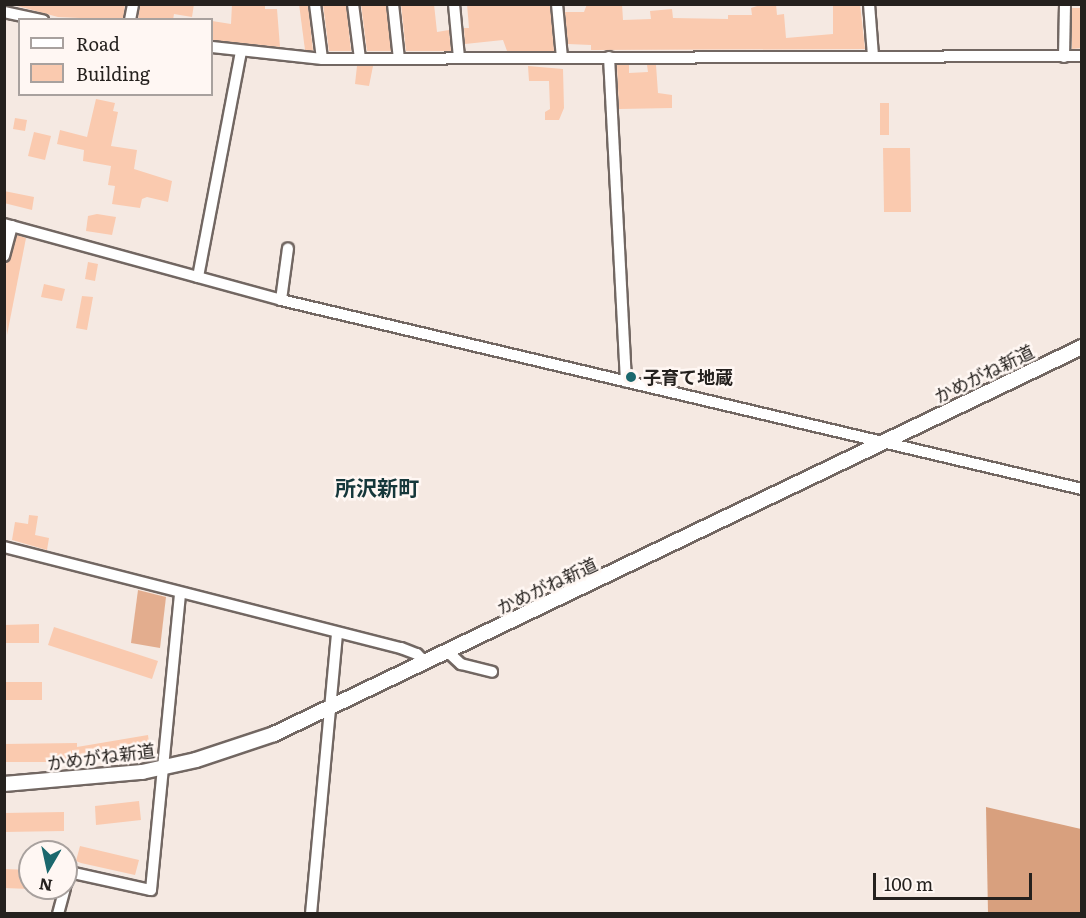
<!DOCTYPE html>
<html>
<head>
<meta charset="utf-8">
<style>
	body { margin:0 }
	#map { position:relative; width:1086px; height:918px; overflow:hidden; background:#f5e9e2; font-family:Literata,"Noto Sans JP",serif }
	div>[style] { position:absolute }
	.green>* { inset:0; background:#e3ad8e }
	.forest>* { inset:0; background:#d8a07e }
	.building>* { inset:0; background:#facaaf }
	.roads { filter:drop-shadow(2px 0 #726762) drop-shadow(-2px 0 #726762) drop-shadow(0 2px #726762) drop-shadow(0 -2px #726762) }
	.minor>* { height:10px; margin:-5px; padding:0 5px; transform-origin:5px; border-radius:5px; background:#fff }
	.tertiary>* { height:14px; margin:-7px; padding:0 7px; transform-origin:7px; border-radius:7px; background:#fff }
	.dots>* { width:16px; height:16px; translate:-50% -50%; box-sizing:border-box; border:3px solid #fff7f3; border-radius:50% }
	span { translate:-50% -50%; white-space:nowrap; text-align:center; line-height:1.15; -webkit-text-stroke:5px #fff7f3; paint-order:stroke }
	.street-label { font-size:18px; color:#25211e }
	.poi-label { font-size:18px; color:#25211e; font-weight:700 }
	.left { translate:0 -50%; text-align:left }
	.quarter-label { font-size:21px; color:#15373a; font-weight:700 }
	.frame { position:absolute; inset:0; border:6px solid #25211e; pointer-events:none }
	.legend { position:absolute; left:18px; top:18px; width:195px; height:78px; box-sizing:border-box; background:#fff7f3; border:2px solid #a8a19e; margin:0; padding:8px 10px; list-style:none; font-size:18px; color:#25211e }
	.legend li { display:flex; align-items:center; gap:12px; height:30px }
	.legend b { width:30px; border:2px solid #a8a19e }
	.north { position:absolute; left:18px; top:840px; width:60px; height:60px; box-sizing:border-box; background:#fff7f3; border:2px solid #a8a19e; border-radius:50%; rotate:189deg; font-size:16px; font-weight:700; line-height:24px; text-align:center; color:#25211e }
	.north::after { content:''; display:block; margin:auto; width:21px; height:27px; background:#1b686d; clip-path:polygon(50% 0,100% 100%,50% 72%,0 100%) }
	.scale { position:absolute; left:873px; top:873px; width:159px; height:27px; box-sizing:border-box; border:3px solid #25211e; border-top:0; padding-left:8px; font-size:18px; line-height:21px; white-space:nowrap; color:#25211e; -webkit-text-stroke:4px #fff7f3; paint-order:stroke }
</style>
</head>
<body>
<div id="map">
	<div class="green">
		<i style="clip-path:polygon(138px 590px,166px 597px,160px 648px,131px 643px)"></i>
	</div>
	<div class="forest">
		<i style="clip-path:polygon(986px 807px,1081px 829px,1081px 913px,988px 913px)"></i>
	</div>
	<div class="building">
		<i style="clip-path:polygon(10px 4px,125px 4px,123px 20px,58px 17px)"></i>
		<i style="clip-path:polygon(140px 4px,194px 4px,192px 17px,174px 14px,173px 20px,138px 20px)"></i>
		<i style="clip-path:polygon(232px 4px,265px 4px,265px 9px,277px 9px,280px 47px,212px 40px,212px 21px,231px 24px)"></i>
		<i style="clip-path:polygon(299px 4px,308px 4px,313px 51px,305px 50px)"></i>
		<i style="clip-path:polygon(323px 4px,346px 4px,351px 51px,329px 51px)"></i>
		<i style="clip-path:polygon(361px 4px,386px 4px,391px 51px,367px 51px)"></i>
		<i style="clip-path:polygon(401px 4px,434px 4px,437px 32px,449px 30px,451px 51px,406px 51px)"></i>
		<i style="clip-path:polygon(467px 4px,550px 4px,554px 51px,507px 51px,503px 40px,465px 44px,464px 28px,469px 28px)"></i>
		<i style="clip-path:polygon(587px 4px,622px 4px,623px 20px,651px 19px,650px 11px,672px 9px,673px 18px,728px 19px,728px 15px,752px 15px,751px 8px,757px 6px,776px 4px,777px 15px,784px 14px,786px 38px,833px 34px,833px 4px,860px 4px,865px 49px,591px 50px,591px 45px,568px 44px,565px 12px,584px 12px)"></i>
		<i style="clip-path:polygon(1072px 8px,1082px 8px,1082px 48px,1072px 49px)"></i>
		<i style="clip-path:polygon(617px 65px,629px 65px,629px 73px,648px 72px,647px 65px,656px 65px,658px 93px,672px 95px,672px 108px,619px 109px)"></i>
		<i style="clip-path:polygon(357px 66px,373px 66px,369px 86px,355px 84px)"></i>
		<i style="clip-path:polygon(528px 66px,563px 69px,564px 108px,559px 120px,545px 120px,545px 112px,550px 109px,549px 81px,529px 81px)"></i>
		<i style="clip-path:polygon(96px 99px,115px 103px,113px 111px,118px 112px,111px 146px,137px 150px,134px 169px,172px 181px,168px 202px,147px 197px,142px 199px,140px 208px,112px 204px,115px 186px,108px 185px,111px 166px,83px 161px,84px 150px,57px 144px,60px 130px,87px 137px)"></i>
		<i style="clip-path:polygon(880px 103px,889px 103px,889px 135px,880px 135px)"></i>
		<i style="clip-path:polygon(15px 118px,27px 120px,25px 131px,13px 129px)"></i>
		<i style="clip-path:polygon(34px 132px,51px 136px,45px 160px,28px 156px)"></i>
		<i style="clip-path:polygon(883px 148px,910px 148px,911px 212px,884px 212px)"></i>
		<i style="clip-path:polygon(4px 191px,34px 197px,32px 210px,4px 203px)"></i>
		<i style="clip-path:polygon(97px 214px,116px 217px,112px 235px,86px 231px,88px 216px)"></i>
		<i style="clip-path:polygon(17px 235px,26px 238px,7px 335px,4px 270px)"></i>
		<i style="clip-path:polygon(88px 262px,98px 264px,95px 281px,85px 279px)"></i>
		<i style="clip-path:polygon(44px 284px,65px 289px,62px 301px,41px 297px)"></i>
		<i style="clip-path:polygon(82px 296px,93px 297px,87px 330px,76px 328px)"></i>
		<i style="clip-path:polygon(29px 515px,38px 516px,35px 535px,49px 538px,47px 550px,12px 540px,15px 522px,28px 524px)"></i>
		<i style="clip-path:polygon(39px 624px,39px 643px,4px 643px,4px 625px)"></i>
		<i style="clip-path:polygon(54px 627px,158px 661px,152px 679px,48px 645px)"></i>
		<i style="clip-path:polygon(4px 682px,42px 682px,42px 700px,4px 700px)"></i>
		<i style="clip-path:polygon(148px 735px,150px 750px,146px 752px,80px 762px,4px 762px,4px 744px,77px 743px,77px 747px)"></i>
		<i style="clip-path:polygon(139px 801px,141px 820px,96px 825px,95px 806px)"></i>
		<i style="clip-path:polygon(64px 812px,64px 831px,4px 832px,4px 813px)"></i>
		<i style="clip-path:polygon(80px 846px,139px 860px,135px 875px,81px 863px,76px 861px)"></i>
		<i style="clip-path:polygon(4px 869px,30px 870px,30px 889px,4px 888px)"></i>
	</div>
	<div class="roads">
		<div class="minor">
			<i style="left:315px;top:4px;width:55px;rotate:82.7deg"></i>
			<i style="left:353px;top:4px;width:55px;rotate:82.7deg"></i>
			<i style="left:393px;top:4px;width:55px;rotate:83.8deg"></i>
			<i style="left:454px;top:4px;width:54px;rotate:84.7deg"></i>
			<i style="left:557px;top:4px;width:54px;rotate:84.7deg"></i>
			<i style="left:869px;top:4px;width:52px;rotate:85.6deg"></i>
			<i style="left:4px;top:12px;width:40px;rotate:12deg"></i>
			<i style="left:130px;top:20px;width:16px;rotate:-79deg"></i>
			<i style="left:212px;top:47px;width:111px;rotate:6.2deg"></i>
			<i style="left:322px;top:59px;width:760px;rotate:-0.23deg"></i>
			<i style="left:609px;top:57px;width:325px;rotate:87deg"></i>
			<i style="left:1064px;top:57px;width:53px;rotate:-88.9deg"></i>
			<i style="left:4px;top:224px;width:287px;rotate:15.3deg"></i>
			<i style="left:281px;top:300px;width:823px;rotate:13.28deg"></i>
			<i style="left:4px;top:256px;width:31px;rotate:-75deg"></i>
			<i style="left:198px;top:277px;width:229px;rotate:-79.2deg"></i>
			<i style="left:281px;top:300px;width:52px;rotate:-82.3deg"></i>
			<i style="left:4px;top:547px;width:410px;rotate:14.3deg"></i>
			<i style="left:401px;top:648px;width:17px;rotate:21deg"></i>
			<i style="left:417px;top:654px;width:13px;rotate:45deg"></i>
			<i style="left:448px;top:652px;width:18px;rotate:43deg"></i>
			<i style="left:461px;top:664px;width:32px;rotate:14deg"></i>
			<i style="left:66px;top:884px;width:12px;rotate:-76deg"></i>
			<i style="left:69px;top:872px;width:84px;rotate:12.4deg"></i>
			<i style="left:151px;top:890px;width:296px;rotate:-84.4deg"></i>
			<i style="left:58px;top:914px;width:27px;rotate:-75deg"></i>
			<i style="left:311px;top:914px;width:282px;rotate:-84.7deg"></i>
		</div>
		<div class="tertiary">
			<i style="left:4px;top:784px;width:139px;rotate:-5deg"></i>
			<i style="left:142px;top:772px;width:55px;rotate:-12.5deg"></i>
			<i style="left:196px;top:760px;width:82px;rotate:-18.4deg"></i>
			<i style="left:274px;top:734px;width:896px;rotate:-25.59deg"></i>
		</div>
	</div>
	<div class="dots">
		<i style="left:631px;top:377px;background:#1b686d"></i>
	</div>
	<div class="street-label">
		<span style="left:984px;top:374px;rotate:-26deg">かめがね新道</span>
		<span style="left:547px;top:586px;rotate:-25deg">かめがね新道</span>
		<span style="left:101px;top:757px;rotate:-7deg">かめがね新道</span>
	</div>
	<div class="poi-label">
		<span class="left" style="left:643px;top:377px">子育て地蔵</span>
	</div>
	<div class="quarter-label">
		<span style="left:377px;top:487px">所沢新町</span>
	</div>
	<div class="frame"></div>
	<ul class="legend">
	<li><b style="height:8px;background:#fff"></b>Road</li>
	<li><b style="height:16px;background:#facaaf"></b>Building</li>
	</ul>
	<div class="north">N</div>
	<div class="scale">100 m</div>
</div>
</body>
</html>
